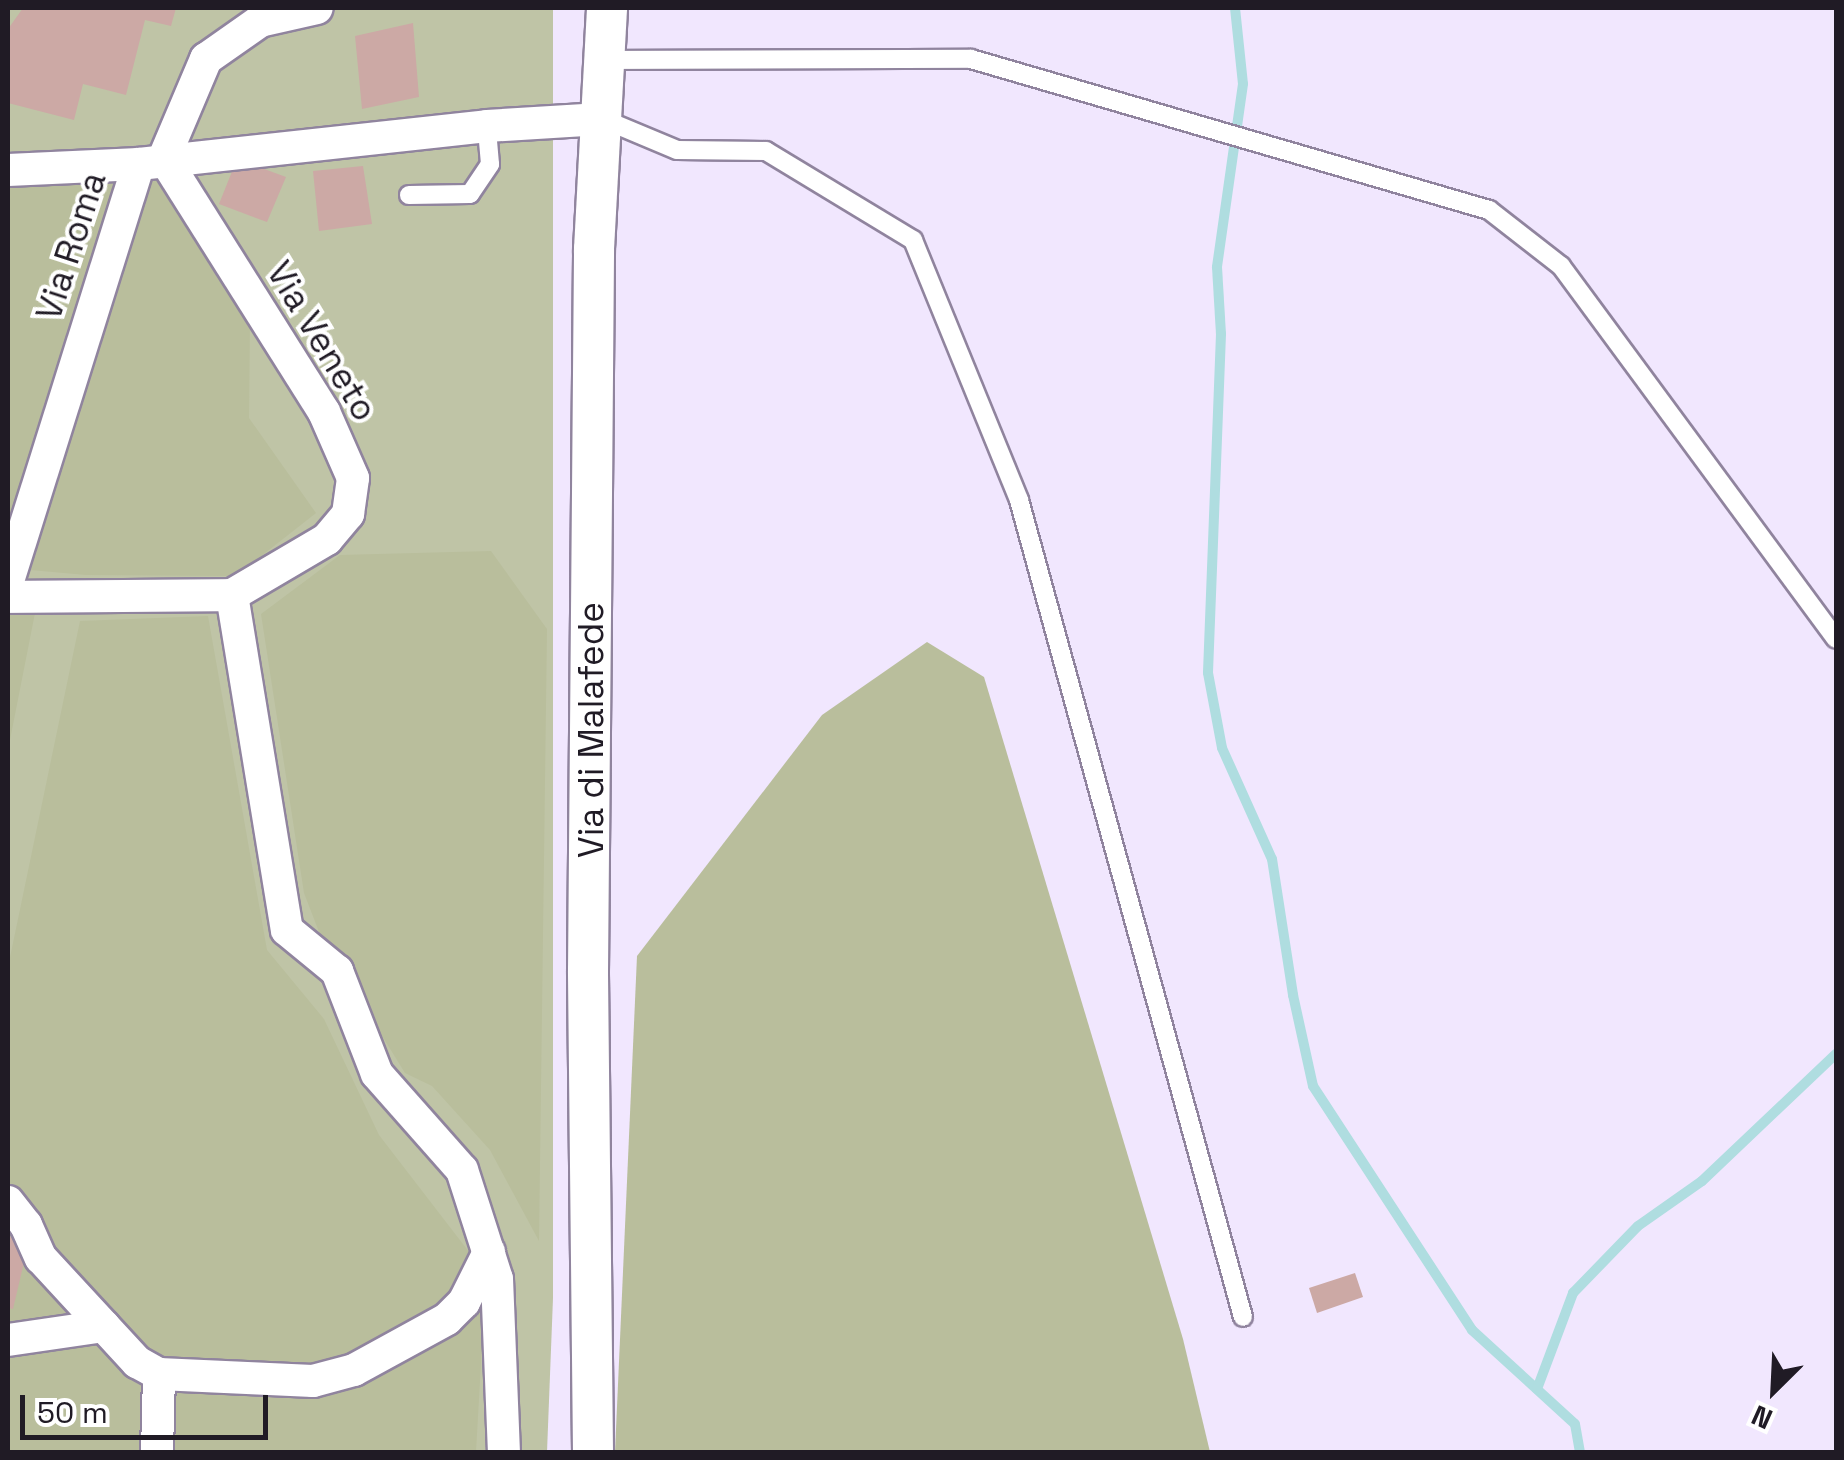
<!DOCTYPE html>
<html>
<head>
<meta charset="utf-8">
<style>
	body { margin:0 }
	#map { position:relative; width:1844px; height:1460px; overflow:hidden; background:#f1e7fe; font-family:"Space Grotesk",sans-serif }
	div>[style] { position:absolute }
	.green>* { inset:0; background:#bfc4a6 }
	.forest>* { inset:0; background:#b9be9c }
	.stream>* { height:10px; margin:-5px; padding:0 5px; transform-origin:5px; border-radius:5px; background:#afdde0 }
	.building>* { inset:0; background:#cca9a5 }
	.roads { filter:drop-shadow(2px 0 #90849e) drop-shadow(-2px 0 #90849e) drop-shadow(0 2px #90849e) drop-shadow(0 -2px #90849e) }
	.service>* { height:18px; margin:-9px; padding:0 9px; transform-origin:9px; border-radius:9px; background:#fff }
	.minor>* { height:32px; margin:-16px; padding:0 16px; transform-origin:16px; border-radius:16px; background:#fff }
	.tertiary>* { height:40px; margin:-20px; padding:0 20px; transform-origin:20px; border-radius:20px; background:#fff }
	span { translate:-50% -50%; white-space:nowrap; text-align:center; line-height:1.15; -webkit-text-stroke:8px #fff; paint-order:stroke }
	.street-label { font-size:35px; color:#201b25 }
	.frame { position:absolute; inset:0; border:10px solid #201b25; pointer-events:none }
	.north { position:absolute; left:1724px; top:1340px; width:100px; height:100px; -webkit-text-stroke:8px #fff; paint-order:stroke; rotate:204deg; font-size:28px; font-weight:700; line-height:40px; text-align:center; color:#201b25 }
	.north::after { content:''; display:block; margin:auto; width:35px; height:45px; background:#201b25; clip-path:polygon(50% 0,100% 100%,50% 72%,0 100%) }
	.scale { position:absolute; left:20px; top:1395px; width:248px; height:45px; box-sizing:border-box; border:5px solid #201b25; border-top:0; padding-left:12px; font-size:30px; line-height:35px; white-space:nowrap; color:#201b25; -webkit-text-stroke:8px #fff; paint-order:stroke }
</style>
</head>
<body>
<div id="map">
	<div class="green">
		<i style="clip-path:polygon(8px 8px,553px 8px,553px 1298px,547px 1452px,8px 1452px)"></i>
	</div>
	<div class="forest">
		<i style="clip-path:polygon(165px 178px,250px 318px,249px 418px,316px 513px,236px 576px,86px 575px,8px 568px,8px 185px)"></i>
		<i style="clip-path:polygon(491px 551px,547px 629px,539px 1241px,490px 1150px,432px 1086px,405px 1073px,321px 937px,304px 893px,261px 614px,340px 555px)"></i>
		<i style="clip-path:polygon(8px 609px,35px 613px,8px 750px)"></i>
		<i style="clip-path:polygon(208px 616px,267px 950px,324px 1019px,379px 1135px,486px 1274px,476px 1452px,8px 1452px,8px 967px,80px 621px)"></i>
		<i style="clip-path:polygon(927px 642px,984px 677px,1183px 1339px,1210px 1452px,615px 1452px,637px 956px,822px 715px)"></i>
	</div>
	<div class="stream">
		<i style="left:1235px;top:8px;width:76px;rotate:84deg"></i>
		<i style="left:1243px;top:84px;width:185px;rotate:98.1deg"></i>
		<i style="left:1217px;top:267px;width:67px;rotate:86.6deg"></i>
		<i style="left:1221px;top:334px;width:339px;rotate:92.2deg"></i>
		<i style="left:1208px;top:673px;width:76px;rotate:79.4deg"></i>
		<i style="left:1222px;top:748px;width:122px;rotate:65.8deg"></i>
		<i style="left:1272px;top:859px;width:138px;rotate:81.2deg"></i>
		<i style="left:1293px;top:995px;width:93px;rotate:77.6deg"></i>
		<i style="left:1313px;top:1086px;width:291px;rotate:56.9deg"></i>
		<i style="left:1472px;top:1330px;width:139px;rotate:42.4deg"></i>
		<i style="left:1575px;top:1424px;width:28px;rotate:80deg"></i>
		<i style="left:1537px;top:1389px;width:103px;rotate:-69.4deg"></i>
		<i style="left:1573px;top:1293px;width:93px;rotate:-45.9deg"></i>
		<i style="left:1638px;top:1226px;width:78px;rotate:-35.1deg"></i>
		<i style="left:1702px;top:1181px;width:185px;rotate:-43.5deg"></i>
	</div>
	<div class="building">
		<i style="clip-path:polygon(23px 8px,176px 8px,171px 26px,145px 20px,126px 95px,83px 84px,74px 120px,8px 103px,8px 29px)"></i>
		<i style="clip-path:polygon(413px 23px,419px 97px,362px 109px,355px 36px)"></i>
		<i style="clip-path:polygon(237px 159px,286px 177px,267px 222px,219px 204px)"></i>
		<i style="clip-path:polygon(363px 166px,372px 224px,319px 231px,313px 171px)"></i>
		<i style="clip-path:polygon(8px 1236px,29px 1241px,13px 1309px,8px 1308px)"></i>
		<i style="clip-path:polygon(1355px 1273px,1363px 1297px,1317px 1313px,1309px 1288px)"></i>
	</div>
	<div class="roads">
		<div class="service">
			<i style="left:604px;top:60px;width:367px;rotate:-0.2deg"></i>
			<i style="left:971px;top:59px;width:540px;rotate:16.25deg"></i>
			<i style="left:1489px;top:210px;width:91px;rotate:37.9deg"></i>
			<i style="left:1561px;top:266px;width:463px;rotate:53.6deg"></i>
			<i style="left:603px;top:119px;width:80px;rotate:22.7deg"></i>
			<i style="left:677px;top:150px;width:89px;rotate:0.6deg"></i>
			<i style="left:766px;top:151px;width:172px;rotate:31.2deg"></i>
			<i style="left:913px;top:240px;width:281px;rotate:67.8deg"></i>
			<i style="left:1019px;top:500px;width:847px;rotate:74.67deg"></i>
			<i style="left:409px;top:195px;width:61px;rotate:-0.9deg"></i>
			<i style="left:470px;top:194px;width:36px;rotate:-56deg"></i>
			<i style="left:490px;top:164px;width:38px;rotate:-95deg"></i>
		</div>
		<div class="minor">
			<i style="left:164px;top:158px;width:108px;rotate:-67deg"></i>
			<i style="left:206px;top:59px;width:66px;rotate:-35.1deg"></i>
			<i style="left:260px;top:21px;width:58px;rotate:-12.8deg"></i>
			<i style="left:8px;top:170px;width:131px;rotate:-2.6deg"></i>
			<i style="left:139px;top:164px;width:350px;rotate:-6.2deg"></i>
			<i style="left:487px;top:126px;width:114px;rotate:-3.5deg"></i>
			<i style="left:8px;top:581px;width:437px;rotate:-72.6deg"></i>
			<i style="left:232px;top:595px;width:339px;rotate:80.7deg"></i>
			<i style="left:287px;top:930px;width:65px;rotate:39.4deg"></i>
			<i style="left:337px;top:971px;width:110px;rotate:68.8deg"></i>
			<i style="left:377px;top:1074px;width:128px;rotate:48.5deg"></i>
			<i style="left:462px;top:1170px;width:114px;rotate:72.2deg"></i>
			<i style="left:497px;top:1279px;width:173px;rotate:87.7deg"></i>
			<i style="left:8px;top:597px;width:224px;rotate:-0.5deg"></i>
			<i style="left:232px;top:595px;width:110px;rotate:-30.5deg"></i>
			<i style="left:327px;top:539px;width:33px;rotate:-50deg"></i>
			<i style="left:348px;top:514px;width:36px;rotate:-82deg"></i>
			<i style="left:353px;top:478px;width:72px;rotate:-113.7deg"></i>
			<i style="left:324px;top:412px;width:300px;rotate:-122.2deg"></i>
			<i style="left:8px;top:1202px;width:29px;rotate:52deg"></i>
			<i style="left:26px;top:1225px;width:36px;rotate:66deg"></i>
			<i style="left:41px;top:1258px;width:142px;rotate:47.3deg"></i>
			<i style="left:137px;top:1362px;width:25px;rotate:29deg"></i>
			<i style="left:159px;top:1374px;width:154px;rotate:2.6deg"></i>
			<i style="left:313px;top:1381px;width:42px;rotate:-15deg"></i>
			<i style="left:354px;top:1370px;width:106px;rotate:-28.7deg"></i>
			<i style="left:447px;top:1319px;width:24px;rotate:-45deg"></i>
			<i style="left:464px;top:1302px;width:56px;rotate:-63.4deg"></i>
			<i style="left:8px;top:1340px;width:97px;rotate:-8.3deg"></i>
			<i style="left:157px;top:1452px;width:78px;rotate:-88.5deg"></i>
		</div>
		<div class="tertiary">
			<i style="left:593px;top:1452px;width:481px;rotate:-90.6deg"></i>
			<i style="left:588px;top:971px;width:722px;rotate:-89.52deg"></i>
			<i style="left:594px;top:249px;width:241px;rotate:-86.9deg"></i>
		</div>
	</div>
	<div class="street-label">
		<span style="left:71px;top:246px;rotate:-72deg">Via Roma</span>
		<span style="left:322px;top:341px;rotate:59deg">Via Veneto</span>
		<span style="left:591px;top:730px;rotate:-90deg">Via di Malafede</span>
	</div>
	<div class="frame"></div>
	<div class="north">N</div>
	<div class="scale">50 m</div>
</div>
</body>
</html>
